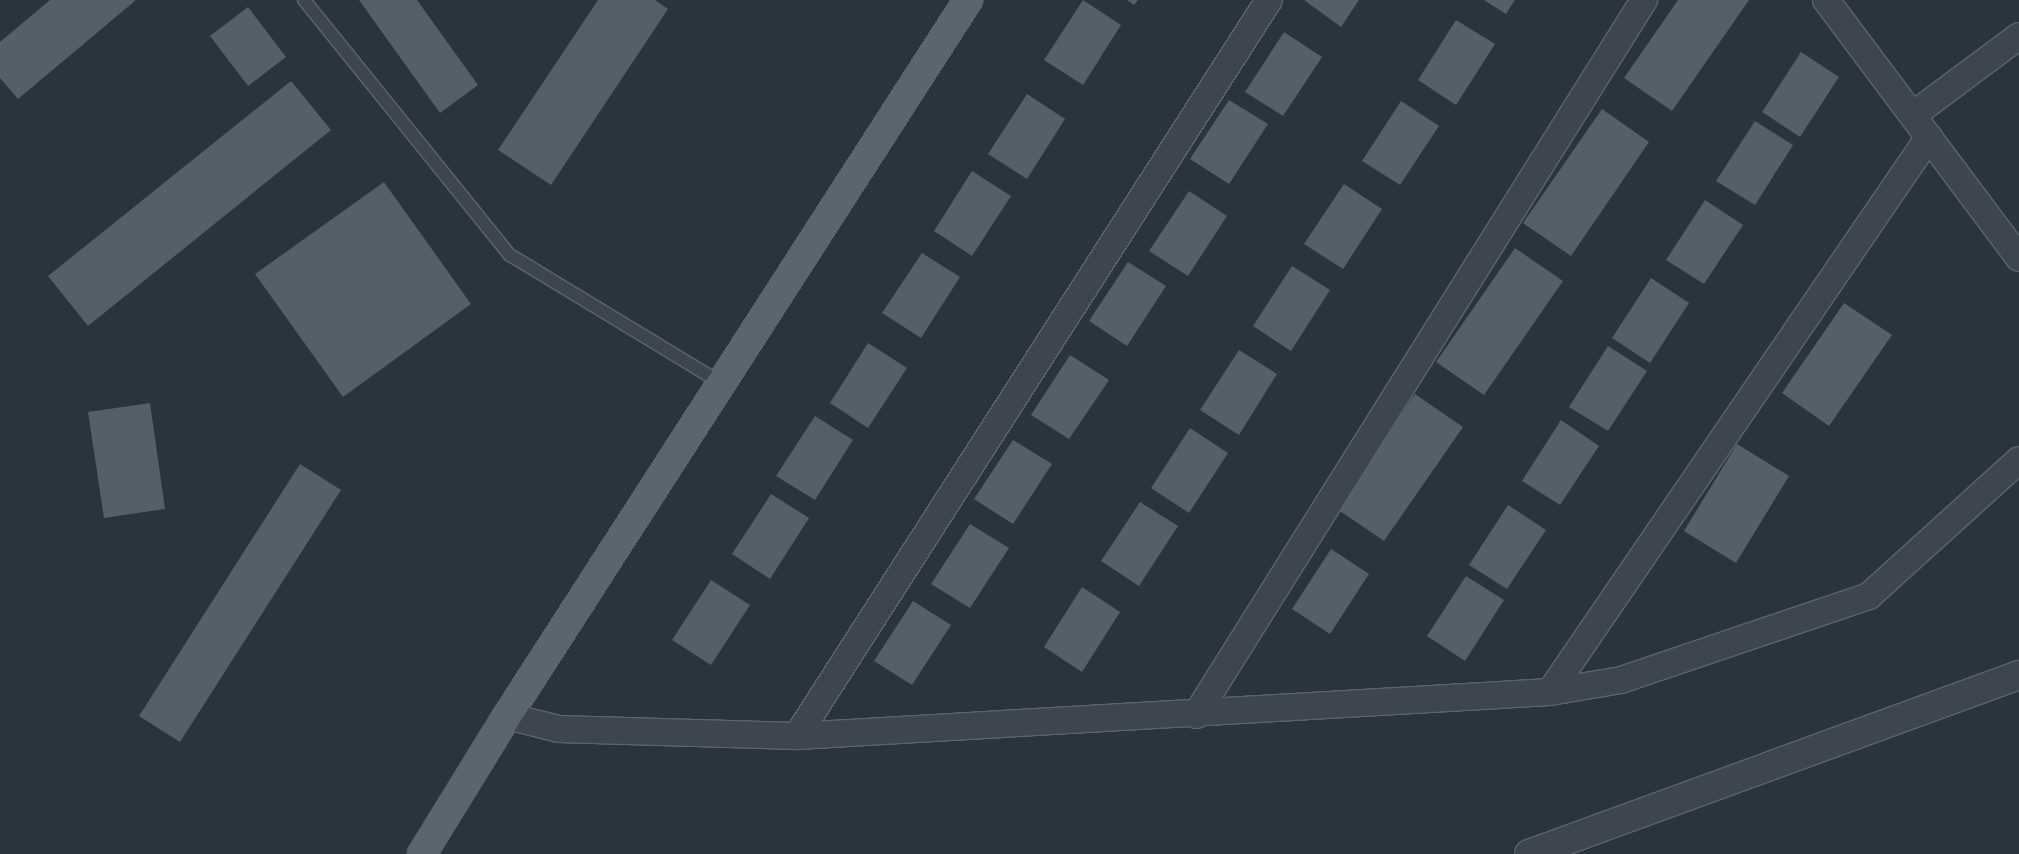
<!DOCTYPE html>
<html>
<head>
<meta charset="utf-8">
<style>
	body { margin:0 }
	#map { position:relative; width:2019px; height:854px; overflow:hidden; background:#29343f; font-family:Lato,sans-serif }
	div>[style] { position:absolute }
	.building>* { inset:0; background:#535f69 }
	.roads { filter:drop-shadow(1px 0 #5b646c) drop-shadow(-1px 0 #5b646c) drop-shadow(0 1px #5b646c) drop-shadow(0 -1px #5b646c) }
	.service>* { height:12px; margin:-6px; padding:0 6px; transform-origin:6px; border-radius:6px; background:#3d464f }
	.minor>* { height:26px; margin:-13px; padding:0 13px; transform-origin:13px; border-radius:13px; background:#3d464f }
	.tertiary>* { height:28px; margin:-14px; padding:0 14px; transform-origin:14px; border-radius:14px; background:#3d464f }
	.primary>* { height:28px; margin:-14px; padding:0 14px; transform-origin:14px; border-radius:14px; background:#5b656f }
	span { translate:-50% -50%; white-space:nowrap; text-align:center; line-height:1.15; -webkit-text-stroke:4px #222b34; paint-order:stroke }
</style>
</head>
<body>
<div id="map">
	<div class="building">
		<i style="clip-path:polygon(50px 0,136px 0,18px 99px,0 78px,0 42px)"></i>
		<i style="clip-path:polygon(359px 0,417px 0,478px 85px,440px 113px)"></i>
		<i style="clip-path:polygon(598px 0,655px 0,668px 9px,551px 185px,498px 150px)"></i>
		<i style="clip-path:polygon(1083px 0,1121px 25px,1083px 85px,1044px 60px)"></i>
		<i style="clip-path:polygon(1127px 0,1138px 0,1134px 5px)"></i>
		<i style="clip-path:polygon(1304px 0,1359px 0,1341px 27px)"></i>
		<i style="clip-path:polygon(1484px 0,1515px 0,1506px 14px)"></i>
		<i style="clip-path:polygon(1678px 0,1749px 0,1672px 111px,1624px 78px)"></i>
		<i style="clip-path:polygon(248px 7px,286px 57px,248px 86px,210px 36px)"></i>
		<i style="clip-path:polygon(1456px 20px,1495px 44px,1456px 105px,1418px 80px)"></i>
		<i style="clip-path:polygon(1284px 32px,1322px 57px,1283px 116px,1245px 92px)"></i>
		<i style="clip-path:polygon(1801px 52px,1839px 77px,1800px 137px,1762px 112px)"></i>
		<i style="clip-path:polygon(291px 81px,331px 130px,88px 326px,48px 276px)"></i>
		<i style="clip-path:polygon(1027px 94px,1065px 119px,1027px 179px,988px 154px)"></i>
		<i style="clip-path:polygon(1229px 100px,1268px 124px,1229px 184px,1190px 159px)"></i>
		<i style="clip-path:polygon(1401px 101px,1439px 126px,1400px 185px,1362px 161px)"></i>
		<i style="clip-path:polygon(1602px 109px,1649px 142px,1571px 256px,1523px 223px)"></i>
		<i style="clip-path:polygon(1755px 121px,1793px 145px,1755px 205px,1716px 181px)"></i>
		<i style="clip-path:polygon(972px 171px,1011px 196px,972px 256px,934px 231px)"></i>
		<i style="clip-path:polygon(384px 182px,471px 304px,343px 397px,255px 274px)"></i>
		<i style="clip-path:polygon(1344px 184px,1382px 209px,1343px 269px,1304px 244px)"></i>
		<i style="clip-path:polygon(1189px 191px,1227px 216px,1188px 276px,1149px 251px)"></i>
		<i style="clip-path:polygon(1705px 200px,1743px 225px,1704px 284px,1666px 260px)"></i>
		<i style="clip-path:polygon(1515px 248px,1563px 281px,1484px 395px,1436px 362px)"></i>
		<i style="clip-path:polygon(922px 253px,960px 277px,921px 338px,882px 313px)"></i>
		<i style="clip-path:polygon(1128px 262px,1166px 286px,1127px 346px,1089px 321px)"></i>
		<i style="clip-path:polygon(1292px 266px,1330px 290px,1291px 351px,1253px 326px)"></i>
		<i style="clip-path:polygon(1651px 278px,1689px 303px,1650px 363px,1612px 338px)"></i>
		<i style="clip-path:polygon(1844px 303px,1892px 335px,1829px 426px,1782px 393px)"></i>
		<i style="clip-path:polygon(868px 343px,907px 368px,868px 428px,830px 403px)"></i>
		<i style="clip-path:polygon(1608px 346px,1647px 371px,1608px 431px,1569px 407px)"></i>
		<i style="clip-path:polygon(1239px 350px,1277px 374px,1239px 435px,1200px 410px)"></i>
		<i style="clip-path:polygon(1070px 355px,1109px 380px,1069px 439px,1031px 415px)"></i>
		<i style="clip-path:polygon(1415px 394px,1463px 427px,1384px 541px,1337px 509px)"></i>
		<i style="clip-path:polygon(150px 403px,165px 509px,104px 518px,88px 412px)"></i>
		<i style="clip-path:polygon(815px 416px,853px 440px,815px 500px,776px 476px)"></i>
		<i style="clip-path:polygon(1561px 420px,1599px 446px,1560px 505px,1522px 481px)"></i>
		<i style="clip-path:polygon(1190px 428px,1228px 453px,1189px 513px,1151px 488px)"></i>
		<i style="clip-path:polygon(1013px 440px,1052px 464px,1013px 524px,974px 499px)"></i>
		<i style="clip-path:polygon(1737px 444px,1789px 476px,1736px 563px,1684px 531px)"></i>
		<i style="clip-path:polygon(300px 464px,341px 490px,180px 742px,139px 716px)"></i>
		<i style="clip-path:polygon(771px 494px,809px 518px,770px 579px,732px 554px)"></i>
		<i style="clip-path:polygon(1140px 502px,1178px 526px,1139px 586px,1101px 561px)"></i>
		<i style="clip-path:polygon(1508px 505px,1546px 530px,1507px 589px,1469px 565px)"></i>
		<i style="clip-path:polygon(970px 524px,1009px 548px,970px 608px,931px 584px)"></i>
		<i style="clip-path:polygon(1331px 549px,1369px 574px,1330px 634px,1292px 609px)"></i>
		<i style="clip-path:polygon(1466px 576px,1504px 600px,1465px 661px,1427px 636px)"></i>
		<i style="clip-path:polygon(711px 580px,750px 605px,711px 665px,672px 640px)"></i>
		<i style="clip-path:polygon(1082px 587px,1120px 612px,1082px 672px,1044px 647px)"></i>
		<i style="clip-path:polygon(913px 601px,951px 625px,912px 685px,874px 661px)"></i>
	</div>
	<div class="roads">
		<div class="service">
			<i style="left:304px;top:0;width:328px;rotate:51.1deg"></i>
			<i style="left:510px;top:255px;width:247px;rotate:31.2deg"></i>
		</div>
		<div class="minor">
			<i style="left:1826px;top:0;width:322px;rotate:53.2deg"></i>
			<i style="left:1913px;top:115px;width:132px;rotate:-36.7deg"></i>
			<i style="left:1550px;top:692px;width:672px;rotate:-55.67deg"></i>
			<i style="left:1196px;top:715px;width:844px;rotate:-57.93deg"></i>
			<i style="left:507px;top:716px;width:54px;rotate:14deg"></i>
			<i style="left:559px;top:729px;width:238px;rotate:1.7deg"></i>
			<i style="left:797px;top:736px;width:754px;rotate:-3.34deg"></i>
			<i style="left:1550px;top:692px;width:72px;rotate:-9.6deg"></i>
			<i style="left:1621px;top:680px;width:262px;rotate:-18.7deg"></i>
			<i style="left:1869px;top:596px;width:202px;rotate:-42.2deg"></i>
			<i style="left:797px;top:736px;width:874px;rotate:-57.33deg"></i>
		</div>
		<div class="tertiary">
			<i style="left:1529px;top:854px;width:522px;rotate:-20.07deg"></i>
		</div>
		<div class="primary">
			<i style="left:422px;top:854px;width:162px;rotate:-58.4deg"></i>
			<i style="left:507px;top:716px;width:852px;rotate:-57.22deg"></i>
		</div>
	</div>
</div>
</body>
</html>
